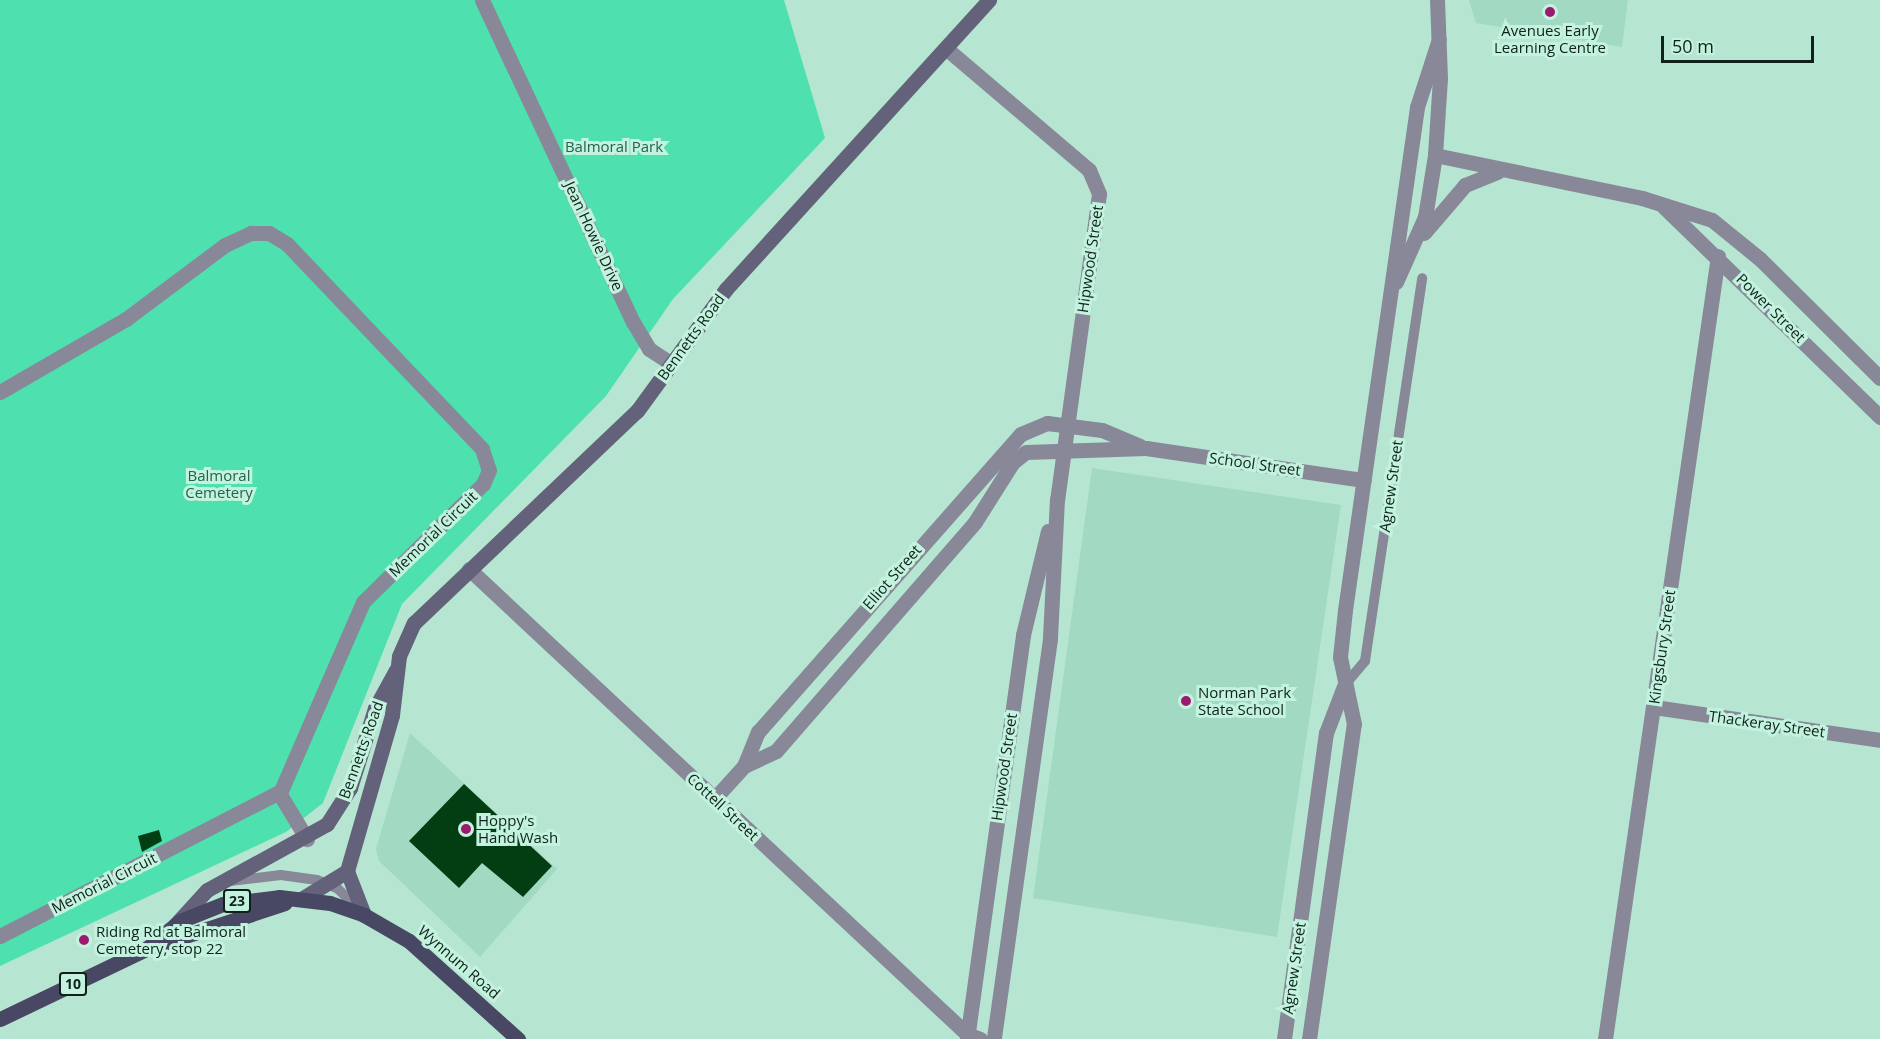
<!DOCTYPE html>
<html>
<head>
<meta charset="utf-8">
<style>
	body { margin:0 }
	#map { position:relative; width:1880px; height:1039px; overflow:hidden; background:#b6e6d1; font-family:"Open Sans",sans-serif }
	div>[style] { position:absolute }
	.built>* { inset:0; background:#a2d9c2 }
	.green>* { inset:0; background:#4ee1af }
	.building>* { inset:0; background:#023e11 }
	.lane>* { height:10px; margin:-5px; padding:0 5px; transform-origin:5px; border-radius:5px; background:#889 }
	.street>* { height:15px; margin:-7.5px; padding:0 7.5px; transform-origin:7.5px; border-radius:7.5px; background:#889 }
	.secondary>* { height:15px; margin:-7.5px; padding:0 7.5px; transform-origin:7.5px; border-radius:7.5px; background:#63627a }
	.primary>* { height:15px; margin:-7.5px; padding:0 7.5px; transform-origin:7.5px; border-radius:7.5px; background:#484764 }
	.dots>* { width:16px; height:16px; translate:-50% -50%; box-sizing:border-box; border:3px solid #c3f3de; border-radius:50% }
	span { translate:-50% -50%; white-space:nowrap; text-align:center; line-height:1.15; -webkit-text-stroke:6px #c3f3de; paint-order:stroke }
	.shield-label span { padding:2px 4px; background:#c3f3de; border:2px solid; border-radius:4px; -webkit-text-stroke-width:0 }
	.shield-label { font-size:14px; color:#0f211a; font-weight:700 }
	.poi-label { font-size:15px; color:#0f211a }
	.left { translate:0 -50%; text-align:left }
	.park-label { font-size:15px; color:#23624c }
	.street-label { font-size:15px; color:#0f211a }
	.scale { position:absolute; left:1661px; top:36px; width:153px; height:27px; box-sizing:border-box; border:3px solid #0f211a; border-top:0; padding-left:8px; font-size:18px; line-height:21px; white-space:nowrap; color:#0f211a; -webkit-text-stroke:4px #c3f3de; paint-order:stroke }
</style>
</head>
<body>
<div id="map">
	<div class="built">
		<i style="clip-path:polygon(1469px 0,1628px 0,1622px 47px,1476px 23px)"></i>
		<i style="clip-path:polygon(1092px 468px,1341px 505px,1277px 937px,1033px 898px)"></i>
		<i style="clip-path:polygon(410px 733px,557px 869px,480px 957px,379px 861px,376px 849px)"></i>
	</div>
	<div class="green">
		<i style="clip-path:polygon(0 0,784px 0,825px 138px,673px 299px,606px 396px,402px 604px,323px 803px,286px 832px,0 966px)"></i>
	</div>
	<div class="building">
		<i style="clip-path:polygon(464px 784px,552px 866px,523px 897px,482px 863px,459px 888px,409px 841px)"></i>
		<i style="clip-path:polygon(159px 830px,162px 841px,142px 852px,138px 836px)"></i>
	</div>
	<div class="lane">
		<i style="left:1344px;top:686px;width:33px;rotate:-50deg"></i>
		<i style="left:1365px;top:661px;width:387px;rotate:-81.5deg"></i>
		<i style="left:230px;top:881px;width:51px;rotate:-6.7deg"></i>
		<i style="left:281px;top:875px;width:36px;rotate:8deg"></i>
		<i style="left:317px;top:880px;width:22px;rotate:22deg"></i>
		<i style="left:337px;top:888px;width:30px;rotate:44deg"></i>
	</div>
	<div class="street">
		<i style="left:482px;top:0;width:356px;rotate:64.9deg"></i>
		<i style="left:633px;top:322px;width:31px;rotate:59deg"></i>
		<i style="left:649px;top:349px;width:27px;rotate:33deg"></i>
		<i style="left:948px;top:50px;width:185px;rotate:40.4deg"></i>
		<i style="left:1089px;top:170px;width:26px;rotate:67deg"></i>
		<i style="left:1099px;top:194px;width:308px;rotate:97.8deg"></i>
		<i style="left:1057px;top:499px;width:140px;rotate:92.9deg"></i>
		<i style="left:1050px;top:639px;width:404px;rotate:98deg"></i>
		<i style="left:1435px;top:155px;width:211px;rotate:11.7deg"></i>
		<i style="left:1642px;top:198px;width:73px;rotate:17.4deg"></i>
		<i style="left:1712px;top:220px;width:62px;rotate:39.1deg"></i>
		<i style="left:1760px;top:259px;width:169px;rotate:44.8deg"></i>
		<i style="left:1663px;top:206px;width:303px;rotate:44.2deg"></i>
		<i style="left:1424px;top:233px;width:63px;rotate:-49.5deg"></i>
		<i style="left:1465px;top:185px;width:35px;rotate:-22deg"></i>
		<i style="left:1396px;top:282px;width:71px;rotate:-66deg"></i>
		<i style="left:1425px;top:217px;width:63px;rotate:-80.8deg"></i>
		<i style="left:1435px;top:155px;width:77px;rotate:-86.3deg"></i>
		<i style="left:1440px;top:78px;width:78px;rotate:-92.2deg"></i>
		<i style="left:0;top:392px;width:146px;rotate:-30.1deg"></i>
		<i style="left:126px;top:319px;width:124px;rotate:-36.8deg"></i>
		<i style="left:225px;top:245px;width:29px;rotate:-25deg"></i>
		<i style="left:251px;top:233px;width:18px"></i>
		<i style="left:269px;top:233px;width:21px;rotate:31deg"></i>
		<i style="left:287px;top:244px;width:283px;rotate:46.4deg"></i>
		<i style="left:482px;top:449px;width:22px;rotate:72deg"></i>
		<i style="left:489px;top:470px;width:15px;rotate:113deg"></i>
		<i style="left:483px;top:484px;width:168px;rotate:135.5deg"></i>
		<i style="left:363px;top:602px;width:206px;rotate:113.5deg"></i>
		<i style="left:281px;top:791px;width:316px;rotate:152.7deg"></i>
		<i style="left:469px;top:569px;width:681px;rotate:43.04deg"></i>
		<i style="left:967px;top:1034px;width:14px;rotate:21deg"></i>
		<i style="left:1654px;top:707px;width:228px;rotate:8.3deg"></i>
		<i style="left:744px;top:766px;width:37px;rotate:-68deg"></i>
		<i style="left:758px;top:732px;width:397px;rotate:-48.6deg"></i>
		<i style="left:1021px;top:434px;width:28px;rotate:-23deg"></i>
		<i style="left:1047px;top:423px;width:55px;rotate:7.3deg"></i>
		<i style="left:1102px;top:430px;width:41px;rotate:22.8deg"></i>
		<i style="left:279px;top:793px;width:54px;rotate:58.7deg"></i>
		<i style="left:714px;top:799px;width:45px;rotate:-47.7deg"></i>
		<i style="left:744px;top:766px;width:35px;rotate:-25deg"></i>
		<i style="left:776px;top:751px;width:303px;rotate:-49deg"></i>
		<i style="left:975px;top:522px;width:71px;rotate:-57.7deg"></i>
		<i style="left:1013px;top:462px;width:16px;rotate:-38deg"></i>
		<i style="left:1026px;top:452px;width:120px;rotate:-1.9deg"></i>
		<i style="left:1146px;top:448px;width:220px;rotate:8.4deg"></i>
		<i style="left:967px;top:1039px;width:408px;rotate:-82.1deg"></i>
		<i style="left:1023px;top:635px;width:107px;rotate:-76.5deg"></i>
		<i style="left:1284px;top:1039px;width:309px;rotate:-82.2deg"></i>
		<i style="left:1326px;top:733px;width:50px;rotate:-69deg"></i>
		<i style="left:1309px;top:1039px;width:318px;rotate:-81.9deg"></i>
		<i style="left:1354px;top:724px;width:68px;rotate:-101.8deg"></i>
		<i style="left:1340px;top:657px;width:47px;rotate:-83.9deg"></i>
		<i style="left:1345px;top:610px;width:508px;rotate:-81.85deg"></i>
		<i style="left:1417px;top:107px;width:71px;rotate:-72.1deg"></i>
		<i style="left:1605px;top:1039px;width:791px;rotate:-81.79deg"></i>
	</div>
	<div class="secondary">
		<i style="left:303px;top:898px;width:52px;rotate:-31.5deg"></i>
		<i style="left:364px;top:915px;width:47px;rotate:-111.1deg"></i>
		<i style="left:347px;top:871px;width:162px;rotate:-73.9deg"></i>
		<i style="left:392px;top:715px;width:59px;rotate:-83.2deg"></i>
		<i style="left:399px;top:656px;width:36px;rotate:-66deg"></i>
		<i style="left:414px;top:623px;width:308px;rotate:-43.6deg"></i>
		<i style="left:637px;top:411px;width:151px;rotate:-53.9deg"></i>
		<i style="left:726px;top:289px;width:391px;rotate:-47.7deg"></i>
		<i style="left:175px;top:925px;width:47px;rotate:-47.6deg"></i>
		<i style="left:207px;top:890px;width:137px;rotate:-28.8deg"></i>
		<i style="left:327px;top:824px;width:43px;rotate:-57.4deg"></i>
		<i style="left:350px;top:788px;width:84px;rotate:-72.6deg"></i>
		<i style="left:375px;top:708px;width:43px;rotate:-61.1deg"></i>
	</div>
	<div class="primary">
		<i style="left:146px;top:949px;width:44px;rotate:-39.5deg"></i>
		<i style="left:180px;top:921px;width:46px;rotate:-21.6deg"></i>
		<i style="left:223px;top:904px;width:56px;rotate:-7.1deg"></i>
		<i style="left:279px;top:897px;width:51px;rotate:6.7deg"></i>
		<i style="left:330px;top:903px;width:36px;rotate:19deg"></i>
		<i style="left:364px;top:915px;width:52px;rotate:30deg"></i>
		<i style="left:409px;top:941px;width:147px;rotate:42deg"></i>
		<i style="left:0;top:1019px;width:162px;rotate:-25.6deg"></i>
		<i style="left:146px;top:949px;width:146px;rotate:-18.3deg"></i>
	</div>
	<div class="dots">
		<i style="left:1550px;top:12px;background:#9b1a6e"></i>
		<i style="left:1186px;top:701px;background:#9b1a6e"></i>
		<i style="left:466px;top:829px;background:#9b1a6e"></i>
		<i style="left:84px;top:940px;background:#9b1a6e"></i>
	</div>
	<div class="shield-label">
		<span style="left:237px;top:901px">23</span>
		<span style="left:73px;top:984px">10</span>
	</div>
	<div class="poi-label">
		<span style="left:1550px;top:39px">Avenues Early<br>Learning Centre</span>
		<span class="left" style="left:1198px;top:701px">Norman Park<br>State School</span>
		<span class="left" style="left:478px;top:829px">Hoppy's<br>Hand Wash</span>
		<span class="left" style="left:96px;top:940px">Riding Rd at Balmoral<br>Cemetery, stop 22</span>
	</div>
	<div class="park-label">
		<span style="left:614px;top:147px">Balmoral Park</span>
		<span style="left:219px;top:484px">Balmoral<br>Cemetery</span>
	</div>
	<div class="street-label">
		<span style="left:594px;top:236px;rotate:65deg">Jean Howie Drive</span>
		<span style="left:1090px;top:259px;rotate:-82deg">Hipwood Street</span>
		<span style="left:1771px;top:308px;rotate:45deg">Power Street</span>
		<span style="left:691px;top:337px;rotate:-54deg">Bennetts Road</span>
		<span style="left:1255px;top:464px;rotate:8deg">School Street</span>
		<span style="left:1391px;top:486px;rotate:-82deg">Agnew Street</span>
		<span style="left:433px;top:534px;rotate:-44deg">Memorial Circuit</span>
		<span style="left:892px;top:577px;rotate:-49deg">Elliot Street</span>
		<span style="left:1662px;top:647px;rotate:-82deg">Kingsbury Street</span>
		<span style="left:1767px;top:724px;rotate:8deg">Thackeray Street</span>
		<span style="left:361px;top:750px;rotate:-70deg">Bennetts Road</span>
		<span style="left:1004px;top:767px;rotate:-82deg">Hipwood Street</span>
		<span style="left:723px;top:807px;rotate:43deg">Cottell Street</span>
		<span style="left:104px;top:883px;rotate:-27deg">Memorial Circuit</span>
		<span style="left:459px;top:962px;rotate:41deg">Wynnum Road</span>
		<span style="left:1294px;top:968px;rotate:-82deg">Agnew Street</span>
	</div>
	<div class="scale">50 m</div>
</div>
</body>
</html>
